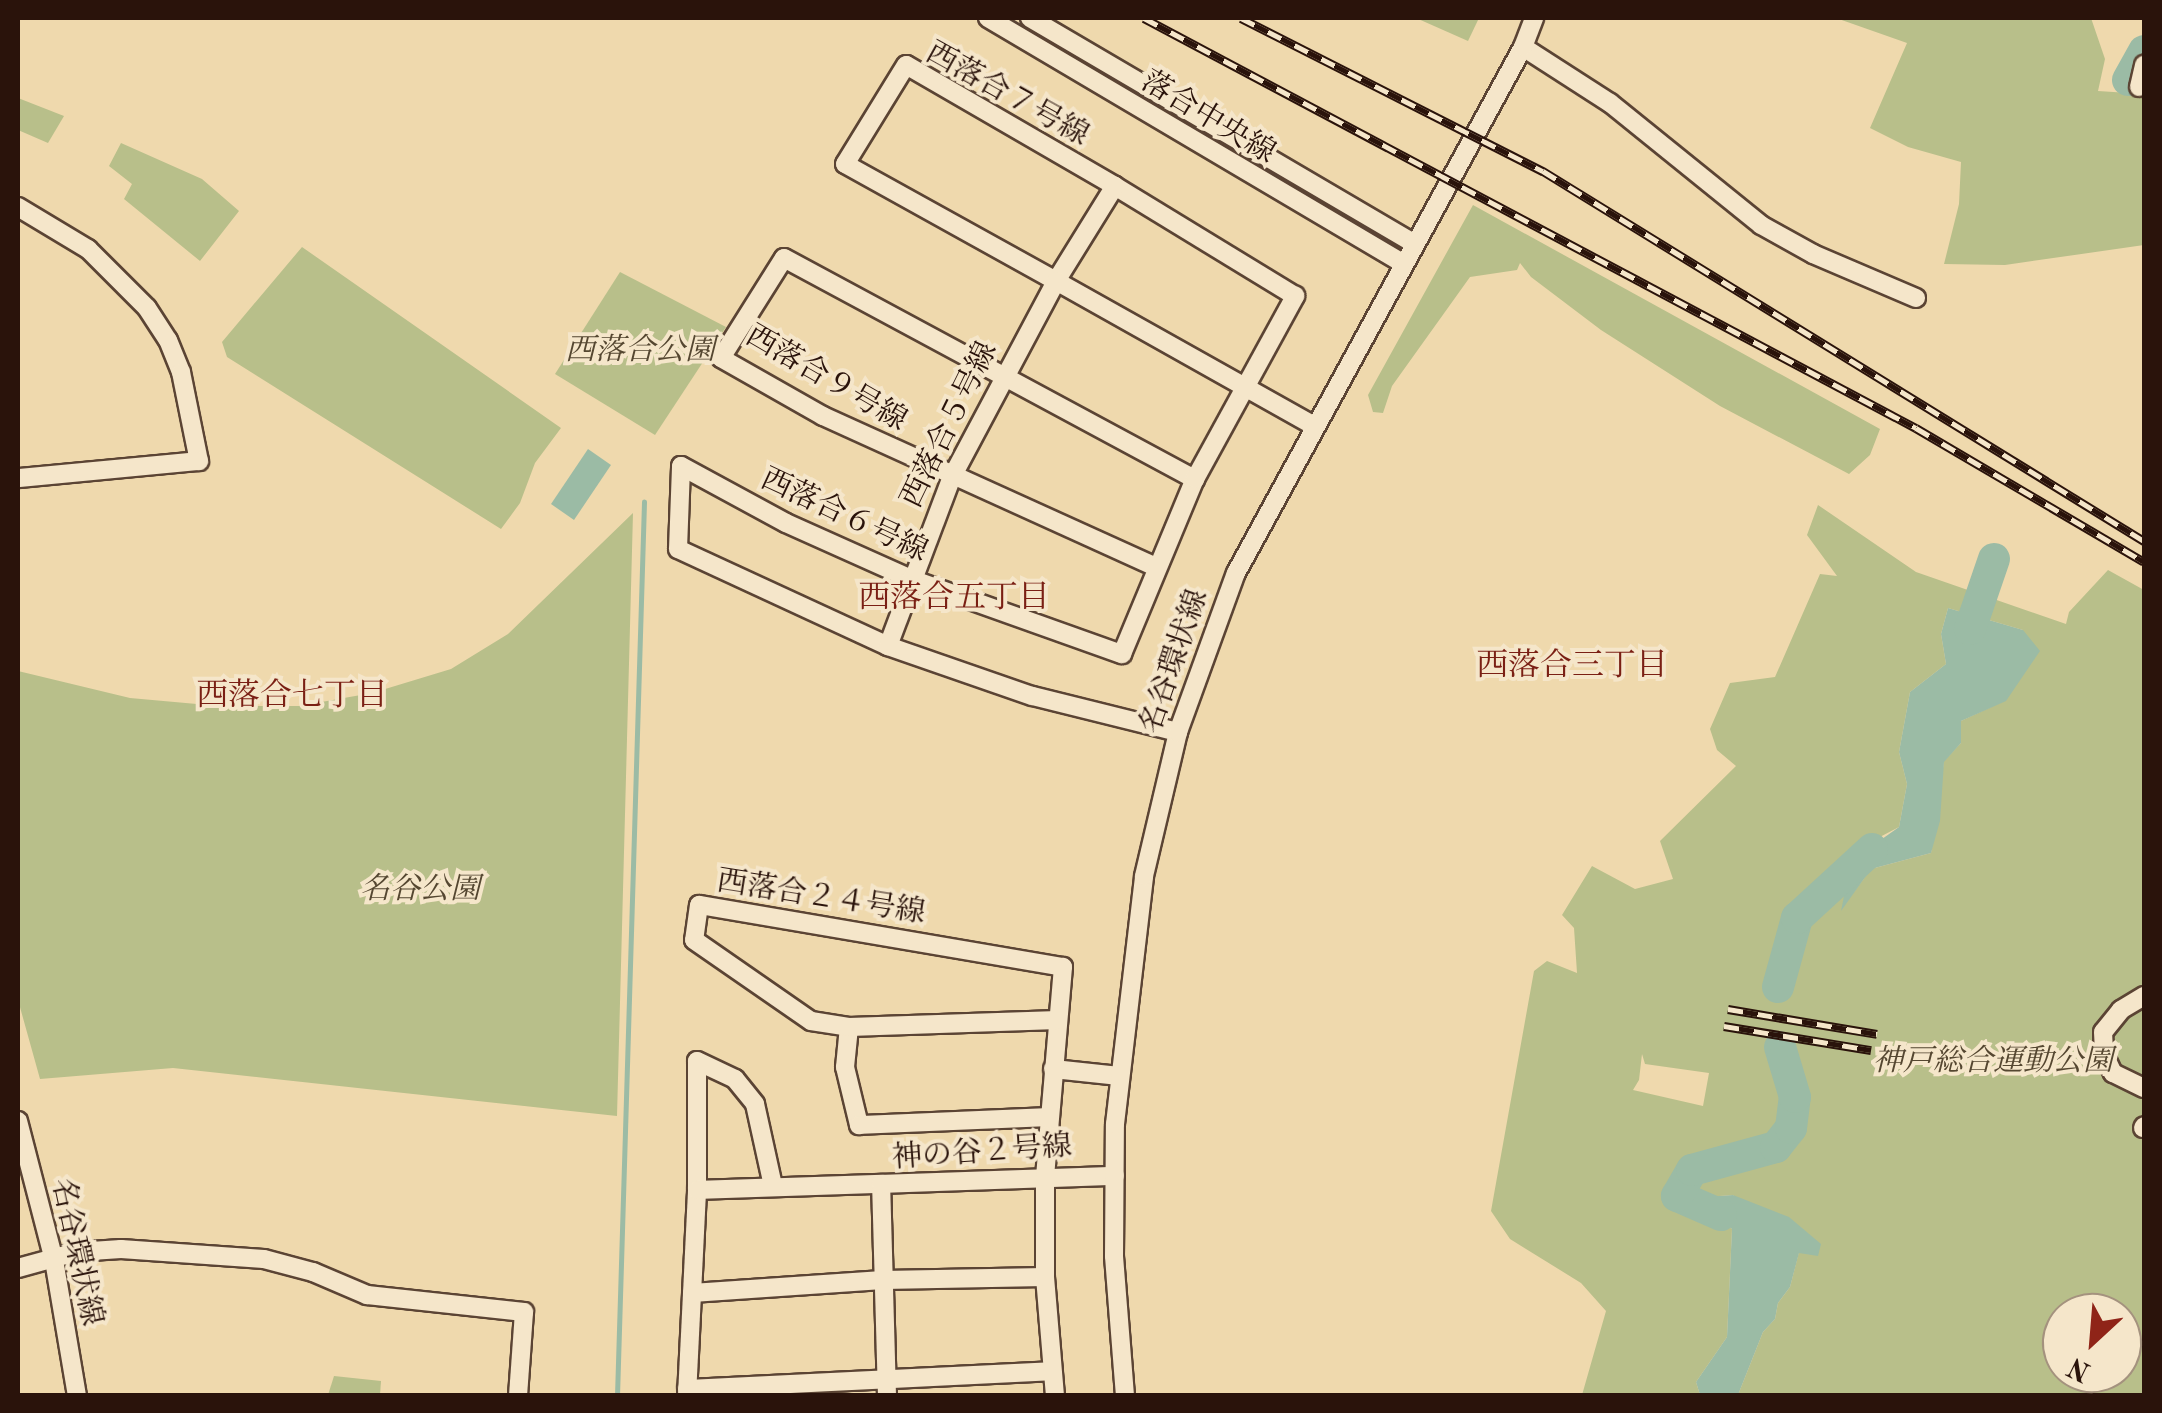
<!DOCTYPE html>
<html>
<head>
<meta charset="utf-8">
<style>
	body { margin:0 }
	#map { position:relative; width:2162px; height:1413px; overflow:hidden; background:#efd9ad; font-family:"Old Standard TT","Noto Serif JP",serif }
	div>[style] { position:absolute }
	.green>* { inset:0; background:#b8bf8a }
	.water>* { inset:0; background:#9bbba5 }
	.stream>* { height:5px; margin:-2.5px; padding:0 2.5px; transform-origin:2.5px; border-radius:2.5px; background:#9bbba5 }
	.river>* { height:32px; margin:-16px; padding:0 16px; transform-origin:16px; border-radius:16px; background:#9bbba5 }
	.roads { filter:drop-shadow(2px 0 #5b4434) drop-shadow(-2px 0 #5b4434) drop-shadow(0 2px #5b4434) drop-shadow(0 -2px #5b4434) }
	.minor>* { height:18px; margin:-9px; padding:0 9px; transform-origin:9px; border-radius:9px; background:#f5e6ca }
	.rail>* { height:9px; margin-top:-4.5px; transform-origin:0; background:repeating-linear-gradient(90deg,#f5e6ca 0 15px,#2a130b 0 30px); box-sizing:border-box; border-block:2px solid #2a130b }
	span { translate:-50% -50%; white-space:nowrap; text-align:center; line-height:1.15; -webkit-text-stroke:8px #f5e6ca; paint-order:stroke }
	.street-label { font-size:30px; color:#2a130b }
	.park-label { font-size:30px; color:#554731; font-style:italic }
	.neighbourhood-label { font-size:32px; color:#7a1f14 }
	.frame { position:absolute; inset:0; border:20px solid #2a130b; pointer-events:none }
	.north { position:absolute; left:2042px; top:1293px; width:100px; height:100px; box-sizing:border-box; background:#f5e6ca; border:2px solid #a4927e; border-radius:50%; rotate:206deg; font-size:28px; font-weight:700; line-height:40px; text-align:center; color:#2a130b }
	.north::after { content:''; display:block; margin:auto; width:35px; height:45px; background:#8f2418; clip-path:polygon(50% 0,100% 100%,50% 72%,0 100%) }
</style>
</head>
<body>
<div id="map">
	<div class="green">
		<i style="clip-path:polygon(1416px 18px,1479px 18px,1468px 41px)"></i>
		<i style="clip-path:polygon(1836px 18px,2091px 18px,2105px 59px,2098px 91px,2144px 94px,2144px 245px,2005px 265px,1944px 264px,1959px 204px,1961px 162px,1908px 147px,1870px 128px,1907px 43px)"></i>
		<i style="clip-path:polygon(18px 98px,64px 116px,48px 143px,18px 130px)"></i>
		<i style="clip-path:polygon(121px 143px,202px 179px,239px 211px,200px 261px,124px 199px,132px 184px,109px 166px)"></i>
		<i style="clip-path:polygon(1473px 205px,1880px 429px,1870px 455px,1849px 474px,1720px 406px,1601px 330px,1531px 277px,1520px 263px,1517px 270px,1470px 277px,1392px 386px,1383px 413px,1373px 412px,1368px 395px)"></i>
		<i style="clip-path:polygon(302px 247px,561px 428px,535px 463px,520px 503px,501px 529px,227px 357px,222px 342px)"></i>
		<i style="clip-path:polygon(620px 272px,726px 327px,655px 435px,555px 374px)"></i>
		<i style="clip-path:polygon(evenodd,1818px 505px,1916px 572px,2066px 624px,2069px 612px,2108px 570px,2144px 590px,2144px 1395px,1738px 1395px,1763px 1332px,1775px 1319px,1778px 1303px,1790px 1287px,1799px 1252px,1733px 1195px,1706px 1197px,1699px 1203px,1689px 1197px,1676px 1200px,1712px 1214px,1732px 1229px,1727px 1337px,1696px 1382px,1700px 1395px,1582px 1395px,1606px 1311px,1581px 1283px,1510px 1239px,1491px 1211px,1534px 971px,1547px 961px,1577px 973px,1574px 928px,1562px 915px,1592px 866px,1635px 889px,1673px 879px,1660px 841px,1736px 766px,1717px 750px,1710px 729px,1730px 683px,1775px 677px,1820px 574px,1837px 576px,1807px 535px,1818px 505px,1948px 608px,2023px 630px,2006px 700px,1961px 721px,1961px 743px,1944px 761px,1931px 853px,1871px 869px,1842px 908px,1876px 839px,1899px 827px,1907px 784px,1899px 752px,1910px 692px,1946px 664px,1941px 634px,1948px 608px,1818px 505px,1642px 1054px,1645px 1064px,1709px 1073px,1703px 1106px,1633px 1090px,1639px 1080px,1642px 1054px,1818px 505px,2062px 1313px,2122px 1313px,2122px 1373px,2062px 1373px,2062px 1313px)"></i>
		<i style="clip-path:polygon(633px 513px,617px 1116px,173px 1068px,40px 1079px,18px 1000px,18px 671px,130px 698px,219px 706px,299px 706px,372px 693px,451px 669px,508px 634px)"></i>
		<i style="clip-path:polygon(334px 1376px,381px 1381px,380px 1395px,328px 1395px)"></i>
	</div>
	<div class="water">
		<i style="clip-path:polygon(588px 449px,611px 465px,574px 520px,551px 504px)"></i>
		<i style="clip-path:polygon(1948px 608px,2023px 630px,2040px 651px,2006px 701px,1961px 721px,1961px 743px,1944px 762px,1940px 821px,1931px 853px,1871px 869px,1841px 911px,1851px 861px,1899px 827px,1907px 784px,1899px 752px,1910px 692px,1946px 664px,1941px 634px)"></i>
		<i style="clip-path:polygon(1733px 1195px,1789px 1217px,1821px 1244px,1818px 1256px,1799px 1253px,1790px 1287px,1778px 1303px,1775px 1319px,1763px 1332px,1738px 1395px,1700px 1395px,1696px 1382px,1727px 1337px,1732px 1229px,1712px 1214px,1674px 1199px,1689px 1197px,1699px 1203px,1705px 1197px)"></i>
	</div>
	<div class="stream">
		<i style="left:617px;top:1396px;width:895px;rotate:-88.27deg"></i>
	</div>
	<div class="river">
		<i style="left:2128px;top:80px;width:33px;rotate:-61deg"></i>
		<i style="left:1970px;top:629px;width:74px;rotate:-71.1deg"></i>
		<i style="left:1778px;top:987px;width:72px;rotate:-74.6deg"></i>
		<i style="left:1797px;top:918px;width:102px;rotate:-42.6deg"></i>
		<i style="left:1721px;top:1215px;width:48px;rotate:-156.6deg"></i>
		<i style="left:1677px;top:1196px;width:30px;rotate:-60deg"></i>
		<i style="left:1692px;top:1170px;width:87px;rotate:-15.3deg"></i>
		<i style="left:1776px;top:1147px;width:24px;rotate:-52deg"></i>
		<i style="left:1791px;top:1128px;width:31px;rotate:-83deg"></i>
		<i style="left:1795px;top:1097px;width:52px;rotate:-106.7deg"></i>
	</div>
	<div class="roads">
		<div class="minor">
			<i style="left:988px;top:18px;width:481px;rotate:30.6deg"></i>
			<i style="left:1030px;top:18px;width:444px;rotate:30.4deg"></i>
			<i style="left:1523px;top:47px;width:103px;rotate:32.8deg"></i>
			<i style="left:1610px;top:103px;width:194px;rotate:38.9deg"></i>
			<i style="left:1761px;top:225px;width:60px;rotate:29.1deg"></i>
			<i style="left:1813px;top:254px;width:112px;rotate:23.1deg"></i>
			<i style="left:2139px;top:87px;width:23px;rotate:-77deg"></i>
			<i style="left:18px;top:207px;width:82px;rotate:31deg"></i>
			<i style="left:88px;top:249px;width:83px;rotate:45deg"></i>
			<i style="left:147px;top:308px;width:38px;rotate:57deg"></i>
			<i style="left:168px;top:340px;width:35px;rotate:68deg"></i>
			<i style="left:181px;top:372px;width:91px;rotate:78.6deg"></i>
			<i style="left:199px;top:461px;width:182px;rotate:174.6deg"></i>
			<i style="left:1156px;top:567px;width:366px;rotate:-155.6deg"></i>
			<i style="left:823px;top:416px;width:117px;rotate:-150.4deg"></i>
			<i style="left:721px;top:358px;width:118px;rotate:-57.8deg"></i>
			<i style="left:784px;top:258px;width:467px;rotate:28.3deg"></i>
			<i style="left:888px;top:646px;width:231px;rotate:-155.2deg"></i>
			<i style="left:678px;top:549px;width:83px;rotate:-87.9deg"></i>
			<i style="left:681px;top:466px;width:119px;rotate:28.5deg"></i>
			<i style="left:786px;top:523px;width:137px;rotate:24.1deg"></i>
			<i style="left:911px;top:579px;width:224px;rotate:19.6deg"></i>
			<i style="left:1122px;top:654px;width:190px;rotate:-67.4deg"></i>
			<i style="left:1195px;top:479px;width:209px;rotate:-61.3deg"></i>
			<i style="left:1295px;top:296px;width:211px;rotate:-148.6deg"></i>
			<i style="left:1115px;top:186px;width:241px;rotate:-149.9deg"></i>
			<i style="left:906px;top:65px;width:116px;rotate:121.6deg"></i>
			<i style="left:845px;top:164px;width:241px;rotate:29deg"></i>
			<i style="left:1056px;top:281px;width:112px;rotate:-58.2deg"></i>
			<i style="left:1178px;top:732px;width:150px;rotate:-166.1deg"></i>
			<i style="left:1032px;top:696px;width:152px;rotate:-160.9deg"></i>
			<i style="left:888px;top:646px;width:181px;rotate:-69.3deg"></i>
			<i style="left:952px;top:477px;width:222px;rotate:-62deg"></i>
			<i style="left:1056px;top:281px;width:295px;rotate:29.3deg"></i>
			<i style="left:2144px;top:996px;width:27px;rotate:149deg"></i>
			<i style="left:2121px;top:1010px;width:28px;rotate:129deg"></i>
			<i style="left:2103px;top:1032px;width:22px;rotate:87deg"></i>
			<i style="left:2104px;top:1054px;width:21px;rotate:65deg"></i>
			<i style="left:2113px;top:1073px;width:34px;rotate:26deg"></i>
			<i style="left:849px;top:1027px;width:40px;rotate:95.7deg"></i>
			<i style="left:845px;top:1067px;width:60px;rotate:76.4deg"></i>
			<i style="left:859px;top:1125px;width:188px;rotate:-2.4deg"></i>
			<i style="left:1053px;top:1069px;width:67px;rotate:6deg"></i>
			<i style="left:18px;top:1121px;width:144px;rotate:75.5deg"></i>
			<i style="left:54px;top:1260px;width:138px;rotate:80.4deg"></i>
			<i style="left:2143px;top:1128px;width:2px;rotate:-63deg"></i>
			<i style="left:697px;top:1190px;width:129px;rotate:-90deg"></i>
			<i style="left:697px;top:1061px;width:42px;rotate:25.3deg"></i>
			<i style="left:735px;top:1079px;width:32px;rotate:51deg"></i>
			<i style="left:755px;top:1104px;width:84px;rotate:77.6deg"></i>
			<i style="left:18px;top:1268px;width:60px;rotate:-15.4deg"></i>
			<i style="left:76px;top:1252px;width:45px;rotate:-3.8deg"></i>
			<i style="left:121px;top:1249px;width:143px;rotate:4deg"></i>
			<i style="left:264px;top:1259px;width:51px;rotate:14.9deg"></i>
			<i style="left:313px;top:1272px;width:59px;rotate:23.1deg"></i>
			<i style="left:367px;top:1295px;width:158px;rotate:6.2deg"></i>
			<i style="left:524px;top:1312px;width:84px;rotate:94.1deg"></i>
			<i style="left:692px;top:1293px;width:191px;rotate:-3.9deg"></i>
			<i style="left:883px;top:1280px;width:162px;rotate:-1.1deg"></i>
			<i style="left:687px;top:1389px;width:365px;rotate:-2.8deg"></i>
			<i style="left:687px;top:1396px;width:206px;rotate:-87.2deg"></i>
			<i style="left:697px;top:1190px;width:184px;rotate:-1.9deg"></i>
			<i style="left:887px;top:1396px;width:212px;rotate:-91.6deg"></i>
			<i style="left:881px;top:1184px;width:234px;rotate:-2deg"></i>
			<i style="left:1055px;top:1396px;width:119px;rotate:-94.8deg"></i>
			<i style="left:1045px;top:1277px;width:100px;rotate:-90deg"></i>
			<i style="left:1045px;top:1177px;width:211px;rotate:-85.1deg"></i>
			<i style="left:1063px;top:967px;width:369px;rotate:-170.3deg"></i>
			<i style="left:699px;top:905px;width:35px;rotate:98deg"></i>
			<i style="left:694px;top:940px;width:142px;rotate:34.7deg"></i>
			<i style="left:811px;top:1021px;width:38px;rotate:9deg"></i>
			<i style="left:849px;top:1027px;width:209px;rotate:-1.9deg"></i>
			<i style="left:1125px;top:1396px;width:140px;rotate:-94.5deg"></i>
			<i style="left:1114px;top:1256px;width:132px;rotate:-89.6deg"></i>
			<i style="left:1115px;top:1124px;width:250px;rotate:-83.3deg"></i>
			<i style="left:1144px;top:876px;width:148px;rotate:-76.7deg"></i>
			<i style="left:1178px;top:732px;width:169px;rotate:-70deg"></i>
			<i style="left:1236px;top:573px;width:599px;rotate:-61.38deg"></i>
			<i style="left:1523px;top:47px;width:31px;rotate:-69deg"></i>
		</div>
	</div>
	<div class="rail">
		<i style="left:1144px;top:18px;width:874px;rotate:27.97deg"></i>
		<i style="left:1916px;top:428px;width:264px;rotate:30.4deg"></i>
		<i style="left:1241px;top:18px;width:339px;rotate:26.9deg"></i>
		<i style="left:1543px;top:171px;width:706px;rotate:31.62deg"></i>
		<i style="left:1728px;top:1009px;width:151px;rotate:9.5deg"></i>
		<i style="left:1724px;top:1026px;width:149px;rotate:9.3deg"></i>
	</div>
	<div class="street-label">
		<span style="left:1007px;top:95px;rotate:29deg">西落合７号線</span>
		<span style="left:1208px;top:118px;rotate:31deg">落合中央線</span>
		<span style="left:826px;top:379px;rotate:30deg">西落合９号線</span>
		<span style="left:950px;top:425px;rotate:-64deg">西落合５号線</span>
		<span style="left:844px;top:516px;rotate:25deg">西落合６号線</span>
		<span style="left:1175px;top:662px;rotate:-71deg">名谷環状線</span>
		<span style="left:821px;top:898px;rotate:9deg">西落合２４号線</span>
		<span style="left:982px;top:1153px;rotate:-4deg">神の谷２号線</span>
		<span style="left:76px;top:1252px;rotate:78deg">名谷環状線</span>
	</div>
	<div class="park-label">
		<span style="left:640px;top:351px">西落合公園</span>
		<span style="left:420px;top:890px">名谷公園</span>
		<span style="left:1993px;top:1062px">神戸総合運動公園</span>
	</div>
	<div class="neighbourhood-label">
		<span style="left:954px;top:599px">西落合五丁目</span>
		<span style="left:1572px;top:667px">西落合三丁目</span>
		<span style="left:292px;top:697px">西落合七丁目</span>
	</div>
	<div class="frame"></div>
	<div class="north">N</div>
</div>
</body>
</html>
